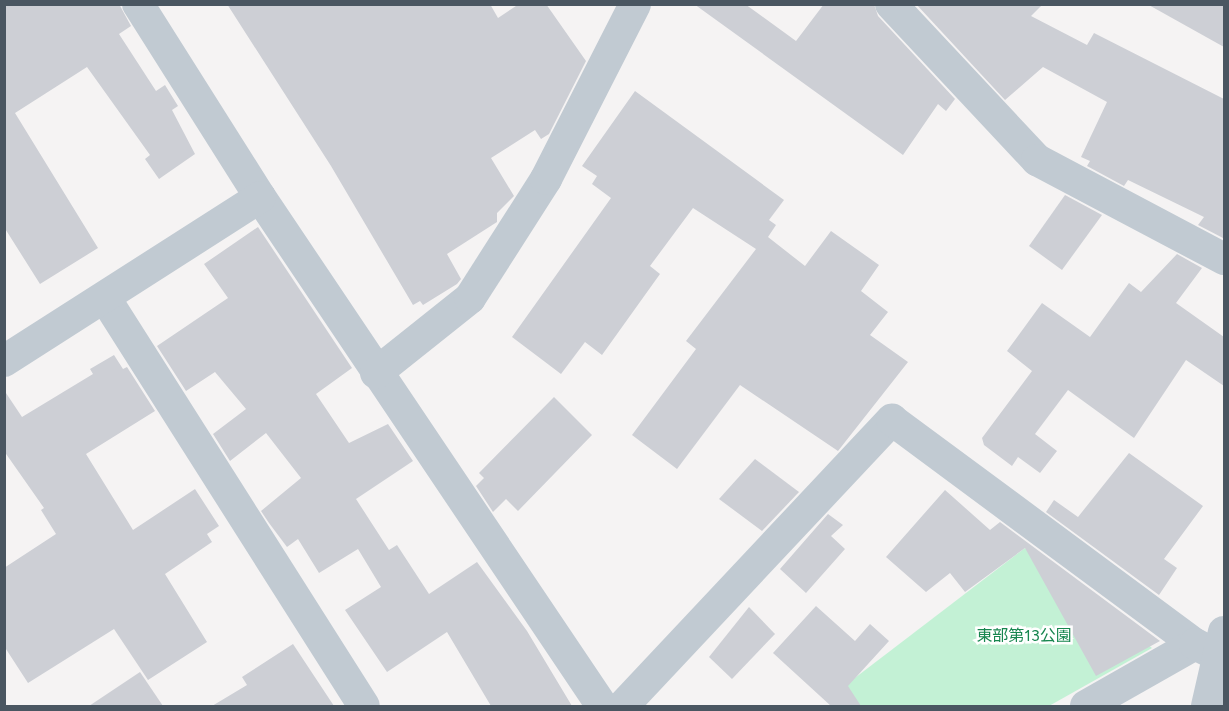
<!DOCTYPE html>
<html>
<head>
<meta charset="utf-8">
<style>
	body { margin:0 }
	#map { position:relative; width:1229px; height:711px; overflow:hidden; background:#f5f3f3; font-family:Figtree,"Noto Sans JP",sans-serif }
	div>[style] { position:absolute }
	.green>* { inset:0; background:#c3f1d5 }
	.building>* { inset:0; background:#cdcfd5 }
	.minor>* { height:32px; margin:-16px; padding:0 16px; transform-origin:16px; border-radius:16px; background:#c1cad2 }
	span { translate:-50% -50%; white-space:nowrap; text-align:center; line-height:1.15; -webkit-text-stroke:5px #fff; paint-order:stroke }
	.park-label { font-size:16px; color:#17864f }
	.frame { position:absolute; inset:0; border:6px solid #4a5661; pointer-events:none }
</style>
</head>
<body>
<div id="map">
	<div class="green">
		<i style="clip-path:polygon(1025px 548px,1152px 648px,1049px 706px,854px 706px,843px 687px)"></i>
	</div>
	<div class="building">
		<i style="clip-path:polygon(4px 4px,119px 4px,131px 26px,119px 34px,156px 91px,165px 85px,178px 106px,172px 110px,195px 154px,159px 179px,145px 159px,150px 155px,87px 67px,15px 113px,98px 248px,40px 284px,4px 227px)"></i>
		<i style="clip-path:polygon(227px 4px,490px 4px,498px 18px,519px 4px,546px 4px,586px 61px,549px 134px,541px 139px,535px 130px,491px 158px,514px 196px,497px 213px,497px 222px,447px 254px,461px 279px,457px 284px,423px 305px,420px 301px,413px 305px,331px 166px)"></i>
		<i style="clip-path:polygon(694px 4px,745px 4px,796px 41px,824px 4px,874px 4px,878px 16px,955px 99px,946px 111px,938px 104px,903px 155px)"></i>
		<i style="clip-path:polygon(916px 4px,1043px 4px,1031px 16px,1087px 45px,1094px 33px,1224px 99px,1223px 238px,1198px 225px,1204px 217px,1128px 180px,1124px 186px,1087px 166px,1090px 161px,1081px 157px,1107px 102px,1043px 67px,1005px 100px)"></i>
		<i style="clip-path:polygon(1147px 4px,1224px 4px,1224px 47px)"></i>
		<i style="clip-path:polygon(635px 91px,784px 200px,769px 220px,776px 225px,768px 237px,805px 266px,831px 231px,879px 265px,861px 291px,888px 312px,870px 335px,908px 362px,838px 451px,740px 385px,677px 469px,632px 435px,696px 349px,686px 341px,756px 249px,693px 208px,650px 266px,660px 274px,602px 355px,585px 342px,561px 374px,512px 337px,611px 198px,592px 184px,597px 176px,582px 166px)"></i>
		<i style="clip-path:polygon(1065px 195px,1102px 215px,1062px 270px,1029px 246px)"></i>
		<i style="clip-path:polygon(258px 227px,352px 368px,316px 394px,349px 443px,388px 424px,413px 461px,356px 499px,389px 550px,397px 545px,429px 594px,477px 562px,527px 631px,572px 706px,491px 706px,447px 632px,387px 672px,345px 610px,381px 587px,358px 549px,319px 573px,298px 539px,287px 547px,269px 523px,261px 511px,301px 478px,266px 433px,230px 461px,213px 434px,246px 409px,215px 372px,186px 391px,157px 346px,228px 298px,204px 264px)"></i>
		<i style="clip-path:polygon(1177px 254px,1202px 268px,1176px 303px,1224px 337px,1224px 386px,1186px 360px,1134px 438px,1068px 390px,1035px 434px,1057px 451px,1040px 473px,1018px 457px,1012px 466px,984px 445px,982px 438px,1032px 371px,1007px 351px,1042px 303px,1090px 337px,1129px 283px,1141px 292px)"></i>
		<i style="clip-path:polygon(114px 355px,123px 369px,127px 367px,155px 411px,86px 454px,133px 530px,195px 489px,219px 526px,207px 534px,212px 542px,165px 574px,207px 642px,148px 680px,114px 629px,28px 683px,4px 646px,4px 568px,56px 534px,41px 510px,44px 508px,4px 451px,4px 390px,22px 417px,93px 374px,90px 369px)"></i>
		<i style="clip-path:polygon(554px 397px,592px 435px,518px 511px,506px 499px,493px 512px,476px 486px,484px 478px,479px 473px)"></i>
		<i style="clip-path:polygon(1129px 453px,1203px 506px,1164px 559px,1177px 568px,1159px 595px,1046px 512px,1054px 500px,1078px 517px)"></i>
		<i style="clip-path:polygon(755px 459px,799px 492px,762px 531px,719px 499px)"></i>
		<i style="clip-path:polygon(945px 490px,990px 530px,1000px 522px,1160px 641px,1096px 676px,1025px 548px,965px 592px,950px 573px,926px 592px,886px 557px)"></i>
		<i style="clip-path:polygon(828px 514px,843px 525px,831px 536px,845px 549px,806px 593px,780px 569px)"></i>
		<i style="clip-path:polygon(816px 606px,855px 641px,870px 624px,889px 641px,848px 686px,861px 706px,831px 706px,773px 653px)"></i>
		<i style="clip-path:polygon(749px 607px,775px 634px,732px 679px,709px 657px)"></i>
		<i style="clip-path:polygon(293px 644px,334px 706px,212px 706px,247px 685px,242px 677px)"></i>
		<i style="clip-path:polygon(140px 672px,163px 706px,89px 706px)"></i>
	</div>
	<div class="minor">
		<i style="left:138px;top:4px;width:228px;rotate:57.7deg"></i>
		<i style="left:260px;top:197px;width:613px;rotate:56.1deg"></i>
		<i style="left:891px;top:4px;width:214px;rotate:46.9deg"></i>
		<i style="left:1037px;top:160px;width:212px;rotate:27.9deg"></i>
		<i style="left:105px;top:298px;width:483px;rotate:57.6deg"></i>
		<i style="left:4px;top:361px;width:304px;rotate:-32.6deg"></i>
		<i style="left:376px;top:373px;width:120px;rotate:-38.6deg"></i>
		<i style="left:470px;top:298px;width:141px;rotate:-57.4deg"></i>
		<i style="left:546px;top:179px;width:196px;rotate:-63deg"></i>
		<i style="left:623px;top:706px;width:393px;rotate:-46.8deg"></i>
		<i style="left:892px;top:420px;width:377px;rotate:36.5deg"></i>
		<i style="left:1086px;top:706px;width:125px;rotate:-29.6deg"></i>
		<i style="left:1195px;top:644px;width:33px;rotate:27deg"></i>
		<i style="left:1207px;top:706px;width:76px;rotate:-77.1deg"></i>
	</div>
	<div class="park-label">
		<span style="left:1024px;top:636px">東部第13公園</span>
	</div>
	<div class="frame"></div>
</div>
</body>
</html>
